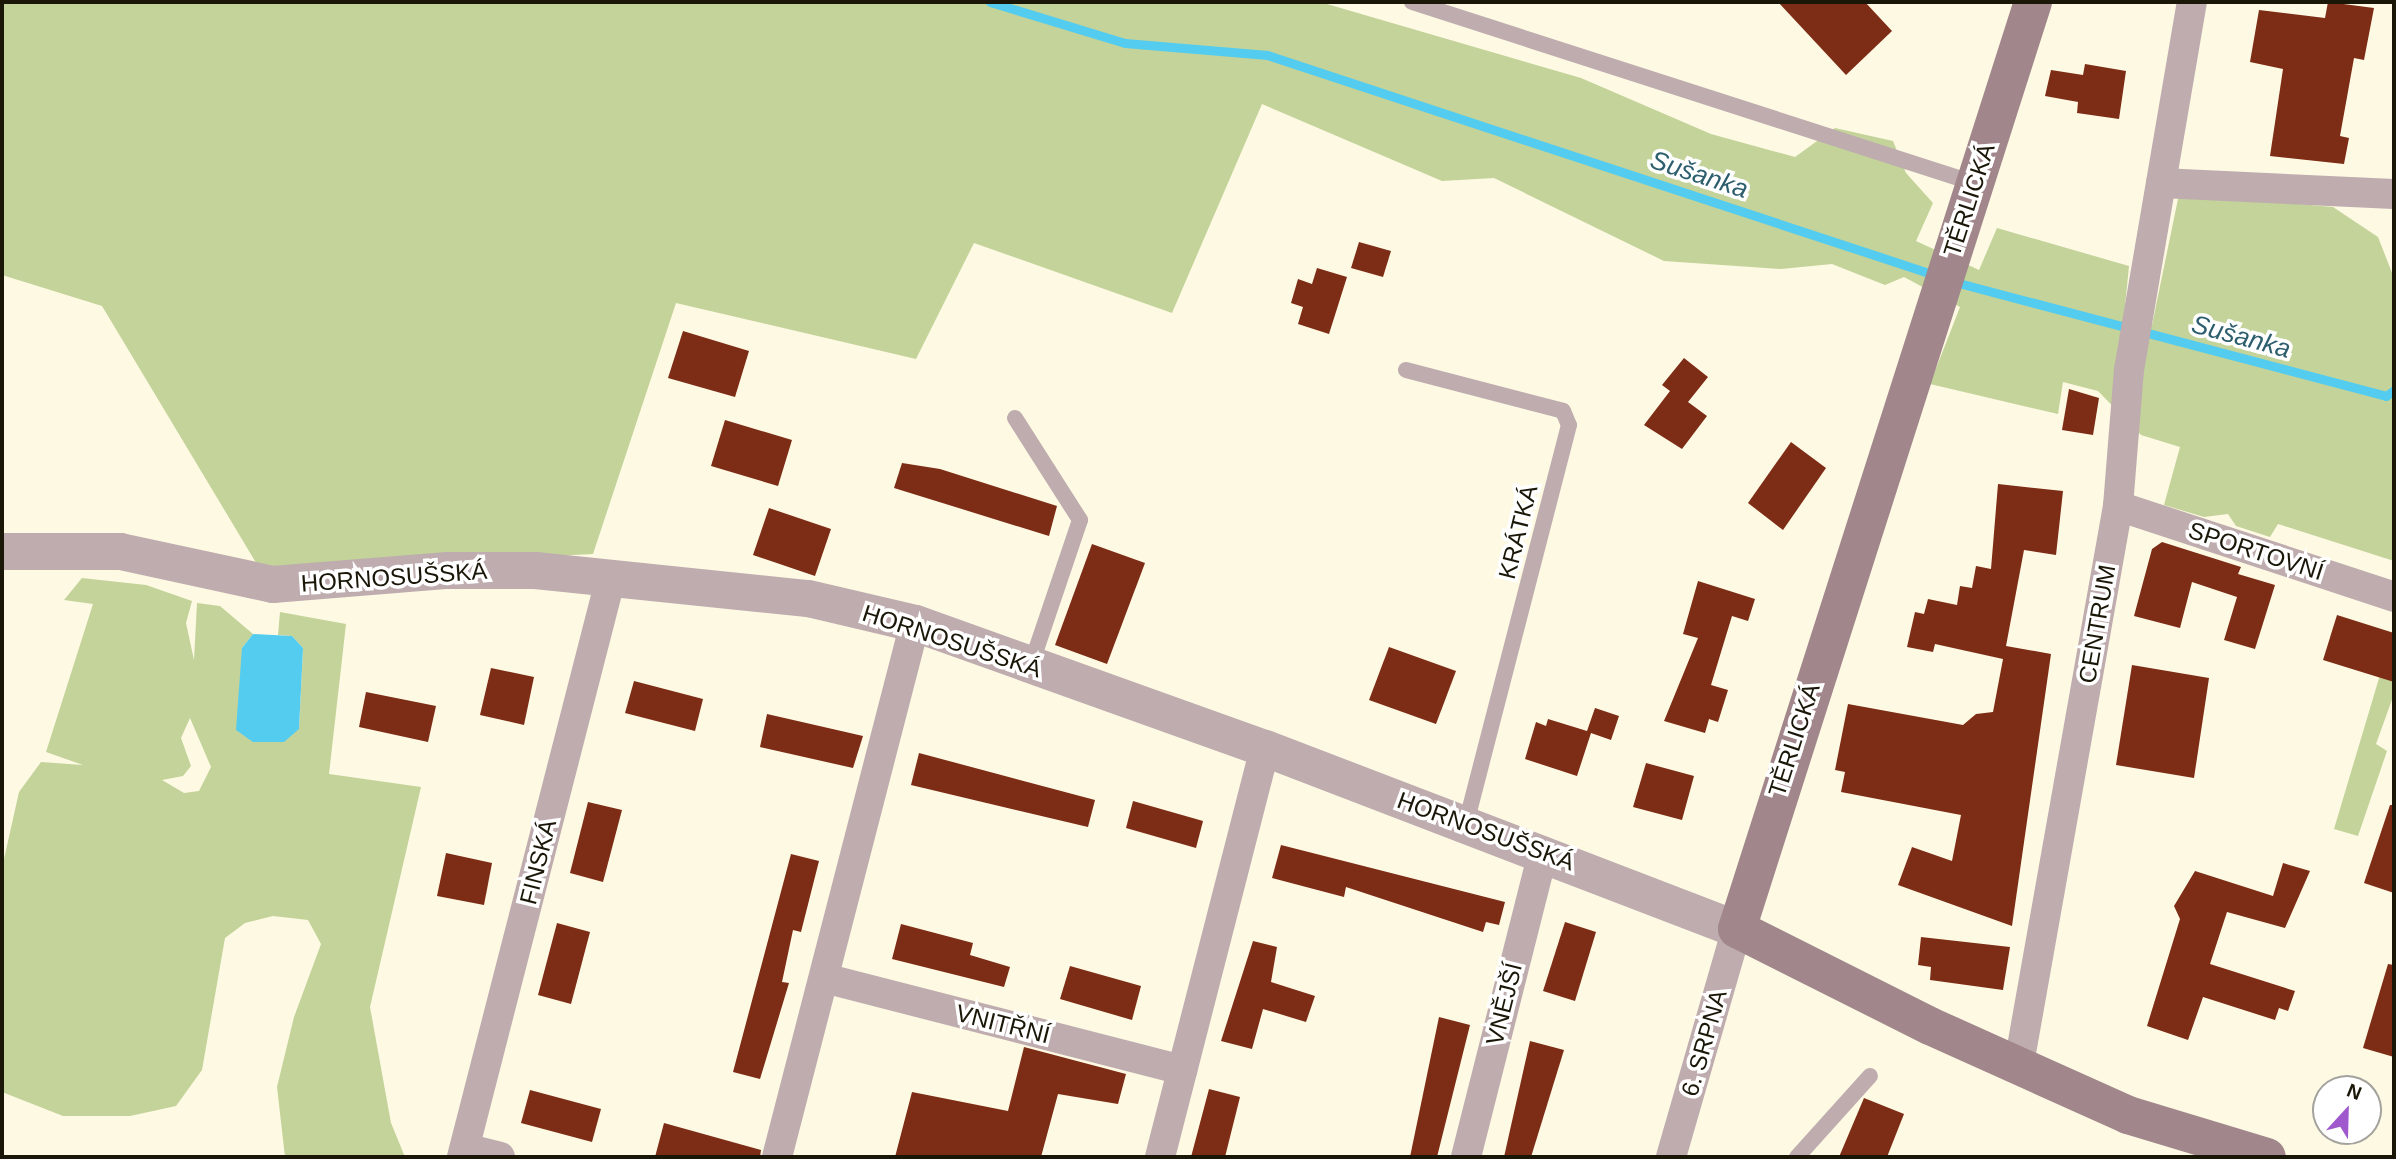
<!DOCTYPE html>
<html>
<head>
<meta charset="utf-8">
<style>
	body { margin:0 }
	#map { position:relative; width:2396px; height:1159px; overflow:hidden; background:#fef9e3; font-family:Helvetica,sans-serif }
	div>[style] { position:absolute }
	.green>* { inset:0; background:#c3d39a }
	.water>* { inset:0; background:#53ccf0 }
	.stream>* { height:9px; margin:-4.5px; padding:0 4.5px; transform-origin:4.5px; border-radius:4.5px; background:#53ccf0 }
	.building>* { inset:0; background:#7d2c16 }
	.service>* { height:16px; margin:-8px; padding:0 8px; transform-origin:8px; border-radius:8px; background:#beacaf }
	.minor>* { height:30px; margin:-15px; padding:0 15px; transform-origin:15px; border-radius:15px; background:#beacaf }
	.tertiary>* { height:37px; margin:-18.5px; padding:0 18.5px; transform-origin:18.5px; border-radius:18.5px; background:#beacaf }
	.secondary>* { height:38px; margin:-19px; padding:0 19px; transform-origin:19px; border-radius:19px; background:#a1878c }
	span { translate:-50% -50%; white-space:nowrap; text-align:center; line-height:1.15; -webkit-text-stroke:7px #fff; paint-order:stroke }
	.street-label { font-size:24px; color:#1a1709 }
	.water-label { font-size:26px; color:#2d5e6e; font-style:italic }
	.frame { position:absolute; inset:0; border:4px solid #1a1709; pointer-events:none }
	.north { position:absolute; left:2312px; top:1075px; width:70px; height:70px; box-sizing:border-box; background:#fff; border:2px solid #a3a29d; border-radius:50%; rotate:22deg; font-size:19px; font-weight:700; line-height:28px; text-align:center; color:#1a1709 }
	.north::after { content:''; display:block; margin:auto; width:24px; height:32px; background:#a059cd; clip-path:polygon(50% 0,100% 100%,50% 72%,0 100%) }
</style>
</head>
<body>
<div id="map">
	<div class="green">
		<i style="clip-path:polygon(2px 2px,1320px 2px,1581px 78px,1711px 134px,1795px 157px,1835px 128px,1893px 141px,1906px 173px,1933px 203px,1916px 241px,1979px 270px,1997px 228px,2129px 266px,2124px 317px,2152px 325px,2179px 194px,2333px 207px,2378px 237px,2394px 278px,2394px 561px,2278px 524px,2270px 537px,2236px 526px,2228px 514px,2204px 517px,2164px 505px,2180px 447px,2141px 435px,2098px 391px,2063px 382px,2058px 414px,1930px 384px,1960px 307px,1904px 277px,1885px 285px,1832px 264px,1781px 269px,1664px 261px,1494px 178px,1442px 181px,1262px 104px,1172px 313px,974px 243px,916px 359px,676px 303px,593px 554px,261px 571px,102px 306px,2px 275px)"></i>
		<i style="clip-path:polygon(evenodd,82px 578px,146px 585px,192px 601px,186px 623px,194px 660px,197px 603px,220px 606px,253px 634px,242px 648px,299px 729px,303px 648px,292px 636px,278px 635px,280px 612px,346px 624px,329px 774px,421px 787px,370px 1007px,391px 1123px,405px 1157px,285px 1157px,277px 1087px,294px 1017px,321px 944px,308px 920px,273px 916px,245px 923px,225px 938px,202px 1070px,176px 1106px,130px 1116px,63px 1116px,2px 1092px,2px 868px,19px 792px,41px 762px,83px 765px,46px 752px,93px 604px,64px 600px,82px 578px,190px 718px,211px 767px,199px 791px,184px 793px,162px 780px,183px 776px,191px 766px,181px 738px,190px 718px)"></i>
		<i style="clip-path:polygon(2394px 628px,2394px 694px,2376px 744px,2387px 751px,2358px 836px,2334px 829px)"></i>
	</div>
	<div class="water">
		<i style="clip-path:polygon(253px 634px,292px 636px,303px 648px,299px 729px,284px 742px,253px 742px,236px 730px,242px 648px)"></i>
	</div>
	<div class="stream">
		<i style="left:990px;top:2px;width:141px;rotate:16.9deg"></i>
		<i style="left:1125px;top:43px;width:143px;rotate:4.8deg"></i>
		<i style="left:1267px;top:55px;width:703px;rotate:18.23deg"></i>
		<i style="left:1951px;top:281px;width:450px;rotate:14.8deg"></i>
		<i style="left:2386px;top:396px;width:10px;rotate:-37deg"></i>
	</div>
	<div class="building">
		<i style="clip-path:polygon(1778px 2px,1865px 2px,1892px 31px,1846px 75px)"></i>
		<i style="clip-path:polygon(2328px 2px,2374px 8px,2364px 60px,2354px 58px,2340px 136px,2349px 138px,2344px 164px,2270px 156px,2283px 69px,2250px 62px,2259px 10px,2325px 18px)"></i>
		<i style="clip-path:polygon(2085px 64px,2126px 71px,2119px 119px,2077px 113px,2078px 102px,2045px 96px,2051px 70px,2083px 75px)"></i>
		<i style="clip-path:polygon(1359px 242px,1391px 251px,1383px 277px,1351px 268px)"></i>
		<i style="clip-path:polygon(1317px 268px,1347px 277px,1329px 334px,1298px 324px,1303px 307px,1291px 303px,1298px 279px,1312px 284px)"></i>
		<i style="clip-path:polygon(683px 331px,749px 351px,735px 397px,668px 378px)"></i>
		<i style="clip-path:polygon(1684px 358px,1708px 377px,1688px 402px,1707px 416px,1682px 449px,1644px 425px,1670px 391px,1662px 385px)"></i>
		<i style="clip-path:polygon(2069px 389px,2099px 398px,2093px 435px,2062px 430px)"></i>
		<i style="clip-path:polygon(725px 420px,792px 440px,778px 486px,711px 466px)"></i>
		<i style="clip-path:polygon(1791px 442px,1826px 468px,1783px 530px,1748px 503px)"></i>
		<i style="clip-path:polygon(902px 463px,940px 469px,1057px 506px,1049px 536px,894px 488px)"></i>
		<i style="clip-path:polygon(1998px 484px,2063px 491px,2056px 555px,2024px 550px,2006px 646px,2051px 654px,2012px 926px,1898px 885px,1912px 847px,1952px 861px,1961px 815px,1841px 792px,1845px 772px,1835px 770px,1848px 704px,1963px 725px,1976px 714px,1993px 712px,2003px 659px,1935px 644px,1933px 652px,1907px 647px,1915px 612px,1924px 614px,1928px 599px,1957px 605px,1960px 586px,1972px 588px,1976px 566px,1991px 569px)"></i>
		<i style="clip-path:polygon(769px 508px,831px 529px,815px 576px,753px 555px)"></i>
		<i style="clip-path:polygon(2162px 542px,2241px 567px,2238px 574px,2275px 585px,2255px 649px,2224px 640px,2237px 597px,2192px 582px,2180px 628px,2134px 616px,2152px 549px)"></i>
		<i style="clip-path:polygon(1092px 544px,1145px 563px,1107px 664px,1055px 645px)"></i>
		<i style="clip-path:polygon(1698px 581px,1755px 599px,1748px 621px,1732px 616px,1711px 685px,1728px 690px,1718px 722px,1709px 719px,1705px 733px,1664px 721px,1698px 638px,1683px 634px)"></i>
		<i style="clip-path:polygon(2337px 615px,2394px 633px,2394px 682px,2323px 660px)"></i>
		<i style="clip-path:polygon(1389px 647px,1456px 671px,1436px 724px,1369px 700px)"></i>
		<i style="clip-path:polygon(2132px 665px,2209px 678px,2194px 778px,2116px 765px)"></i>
		<i style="clip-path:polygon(491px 668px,534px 677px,524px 725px,480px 715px)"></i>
		<i style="clip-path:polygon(634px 681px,703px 699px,695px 731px,625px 713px)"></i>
		<i style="clip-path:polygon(366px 692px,436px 706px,428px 742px,359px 727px)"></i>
		<i style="clip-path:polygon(1595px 708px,1619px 716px,1611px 740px,1591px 733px,1577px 776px,1525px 759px,1536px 722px,1546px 726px,1548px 719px,1587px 731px)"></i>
		<i style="clip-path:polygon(767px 714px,863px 736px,853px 768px,760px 747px)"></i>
		<i style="clip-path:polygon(919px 753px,1095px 800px,1088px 827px,911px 785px)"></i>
		<i style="clip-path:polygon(1646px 763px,1694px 776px,1682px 820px,1633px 807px)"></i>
		<i style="clip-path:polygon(1133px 801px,1203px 821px,1196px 848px,1126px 828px)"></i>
		<i style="clip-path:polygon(588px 802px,622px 810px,603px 882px,570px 873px)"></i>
		<i style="clip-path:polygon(2390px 805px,2394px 805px,2394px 893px,2364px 883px)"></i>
		<i style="clip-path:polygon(1281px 845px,1505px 902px,1499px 925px,1486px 922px,1483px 932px,1346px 887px,1344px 897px,1272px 878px)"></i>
		<i style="clip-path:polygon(446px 853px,492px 863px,484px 905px,437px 896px)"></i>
		<i style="clip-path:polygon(791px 854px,819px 861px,801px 932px,793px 930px,782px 982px,789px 983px,760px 1079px,733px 1072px)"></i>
		<i style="clip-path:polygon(2283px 863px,2310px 871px,2285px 928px,2227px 912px,2210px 964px,2295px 991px,2288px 1011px,2279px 1008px,2275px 1020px,2203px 997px,2188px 1040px,2147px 1026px,2180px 919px,2174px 906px,2195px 871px,2273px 896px)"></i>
		<i style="clip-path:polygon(1565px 922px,1596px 932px,1575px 1001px,1543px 991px)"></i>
		<i style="clip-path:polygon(557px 923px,590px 932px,571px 1004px,538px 995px)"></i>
		<i style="clip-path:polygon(901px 924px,973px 943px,970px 955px,1010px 967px,1004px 987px,892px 959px)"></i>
		<i style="clip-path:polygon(1921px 937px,2010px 947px,2003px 990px,1930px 980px,1931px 967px,1918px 965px)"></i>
		<i style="clip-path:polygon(1253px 941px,1277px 947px,1271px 982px,1315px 996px,1306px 1022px,1263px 1009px,1252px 1049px,1221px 1041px)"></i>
		<i style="clip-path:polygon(2388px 964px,2394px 965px,2394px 1057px,2363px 1048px)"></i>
		<i style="clip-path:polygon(1070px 966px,1141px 986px,1132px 1020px,1060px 999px)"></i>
		<i style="clip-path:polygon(1439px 1017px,1470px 1025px,1437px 1157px,1410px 1157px)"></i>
		<i style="clip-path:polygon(1530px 1041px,1564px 1050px,1531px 1157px,1504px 1157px)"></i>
		<i style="clip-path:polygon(1024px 1047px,1126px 1074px,1118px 1104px,1058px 1094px,1041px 1157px,895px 1157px,912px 1092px,1008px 1111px)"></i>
		<i style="clip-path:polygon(1209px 1089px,1240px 1097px,1225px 1157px,1191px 1157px)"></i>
		<i style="clip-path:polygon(530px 1090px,601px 1109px,592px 1142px,521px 1123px)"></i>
		<i style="clip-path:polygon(1864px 1098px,1904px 1114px,1887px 1157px,1839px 1157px)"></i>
		<i style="clip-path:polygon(664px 1123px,761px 1150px,760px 1157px,655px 1157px)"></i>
	</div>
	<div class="service">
		<i style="left:1412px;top:2px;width:590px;rotate:17.85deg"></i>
		<i style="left:1406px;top:370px;width:162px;rotate:14.6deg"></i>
		<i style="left:1563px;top:411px;width:15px;rotate:67deg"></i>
		<i style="left:1569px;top:425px;width:411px;rotate:104.5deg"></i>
		<i style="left:1015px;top:418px;width:121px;rotate:57.5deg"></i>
		<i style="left:1080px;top:520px;width:153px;rotate:108.7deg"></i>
		<i style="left:1797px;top:1157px;width:109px;rotate:-48deg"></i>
	</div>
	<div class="minor">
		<i style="left:2161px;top:183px;width:233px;rotate:2.7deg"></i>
		<i style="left:2118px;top:506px;width:291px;rotate:18.2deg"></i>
		<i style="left:824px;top:978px;width:370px;rotate:14.4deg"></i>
		<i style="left:2019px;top:1064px;width:567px;rotate:-79.94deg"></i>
		<i style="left:2118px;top:506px;width:136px;rotate:-85.4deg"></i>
		<i style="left:2129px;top:370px;width:373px;rotate:-80.3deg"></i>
		<i style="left:465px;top:1148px;width:36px;rotate:14deg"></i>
		<i style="left:462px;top:1157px;width:599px;rotate:-75.59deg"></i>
		<i style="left:777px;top:1157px;width:552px;rotate:-75.51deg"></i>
		<i style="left:1160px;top:1157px;width:422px;rotate:-75.6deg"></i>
		<i style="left:1466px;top:1157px;width:315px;rotate:-75.8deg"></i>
		<i style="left:1671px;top:1157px;width:237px;rotate:-73.9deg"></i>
	</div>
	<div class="tertiary">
		<i style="left:2px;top:551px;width:118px"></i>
		<i style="left:120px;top:551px;width:156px;rotate:12.2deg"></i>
		<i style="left:272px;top:584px;width:176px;rotate:-4.6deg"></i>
		<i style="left:447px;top:570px;width:88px"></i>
		<i style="left:535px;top:570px;width:274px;rotate:5.9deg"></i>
		<i style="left:808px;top:598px;width:110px;rotate:13.2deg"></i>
		<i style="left:915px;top:623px;width:372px;rotate:19.7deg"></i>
		<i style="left:1265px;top:748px;width:506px;rotate:20.98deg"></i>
	</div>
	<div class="secondary">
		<i style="left:2033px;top:2px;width:973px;rotate:107.71deg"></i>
		<i style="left:1737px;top:929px;width:216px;rotate:26.7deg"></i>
		<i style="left:1930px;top:1026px;width:217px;rotate:24.2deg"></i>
		<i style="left:2128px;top:1115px;width:145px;rotate:16.8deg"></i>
	</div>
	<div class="street-label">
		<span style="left:1969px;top:200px;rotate:-72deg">TĚRLICKÁ</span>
		<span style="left:1518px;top:532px;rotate:-76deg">KRÁTKÁ</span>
		<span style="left:2256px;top:551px;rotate:18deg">SPORTOVNÍ</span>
		<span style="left:394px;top:577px;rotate:-4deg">HORNOSUŠSKÁ</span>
		<span style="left:2097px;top:624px;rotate:-80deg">CENTRUM</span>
		<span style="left:952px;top:641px;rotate:18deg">HORNOSUŠSKÁ</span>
		<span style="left:1794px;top:740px;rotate:-72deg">TĚRLICKÁ</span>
		<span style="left:1486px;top:831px;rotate:20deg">HORNOSUŠSKÁ</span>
		<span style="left:538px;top:862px;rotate:-76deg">FINSKÁ</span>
		<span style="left:1504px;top:1004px;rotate:-76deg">VNĚJŠÍ</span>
		<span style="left:1003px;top:1024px;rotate:14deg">VNITŘNÍ</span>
		<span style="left:1704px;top:1043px;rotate:-74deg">6. SRPNA</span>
	</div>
	<div class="water-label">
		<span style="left:1699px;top:175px;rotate:18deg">Sušanka</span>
		<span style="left:2241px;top:337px;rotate:15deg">Sušanka</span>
	</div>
	<div class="frame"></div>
	<div class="north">N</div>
</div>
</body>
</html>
